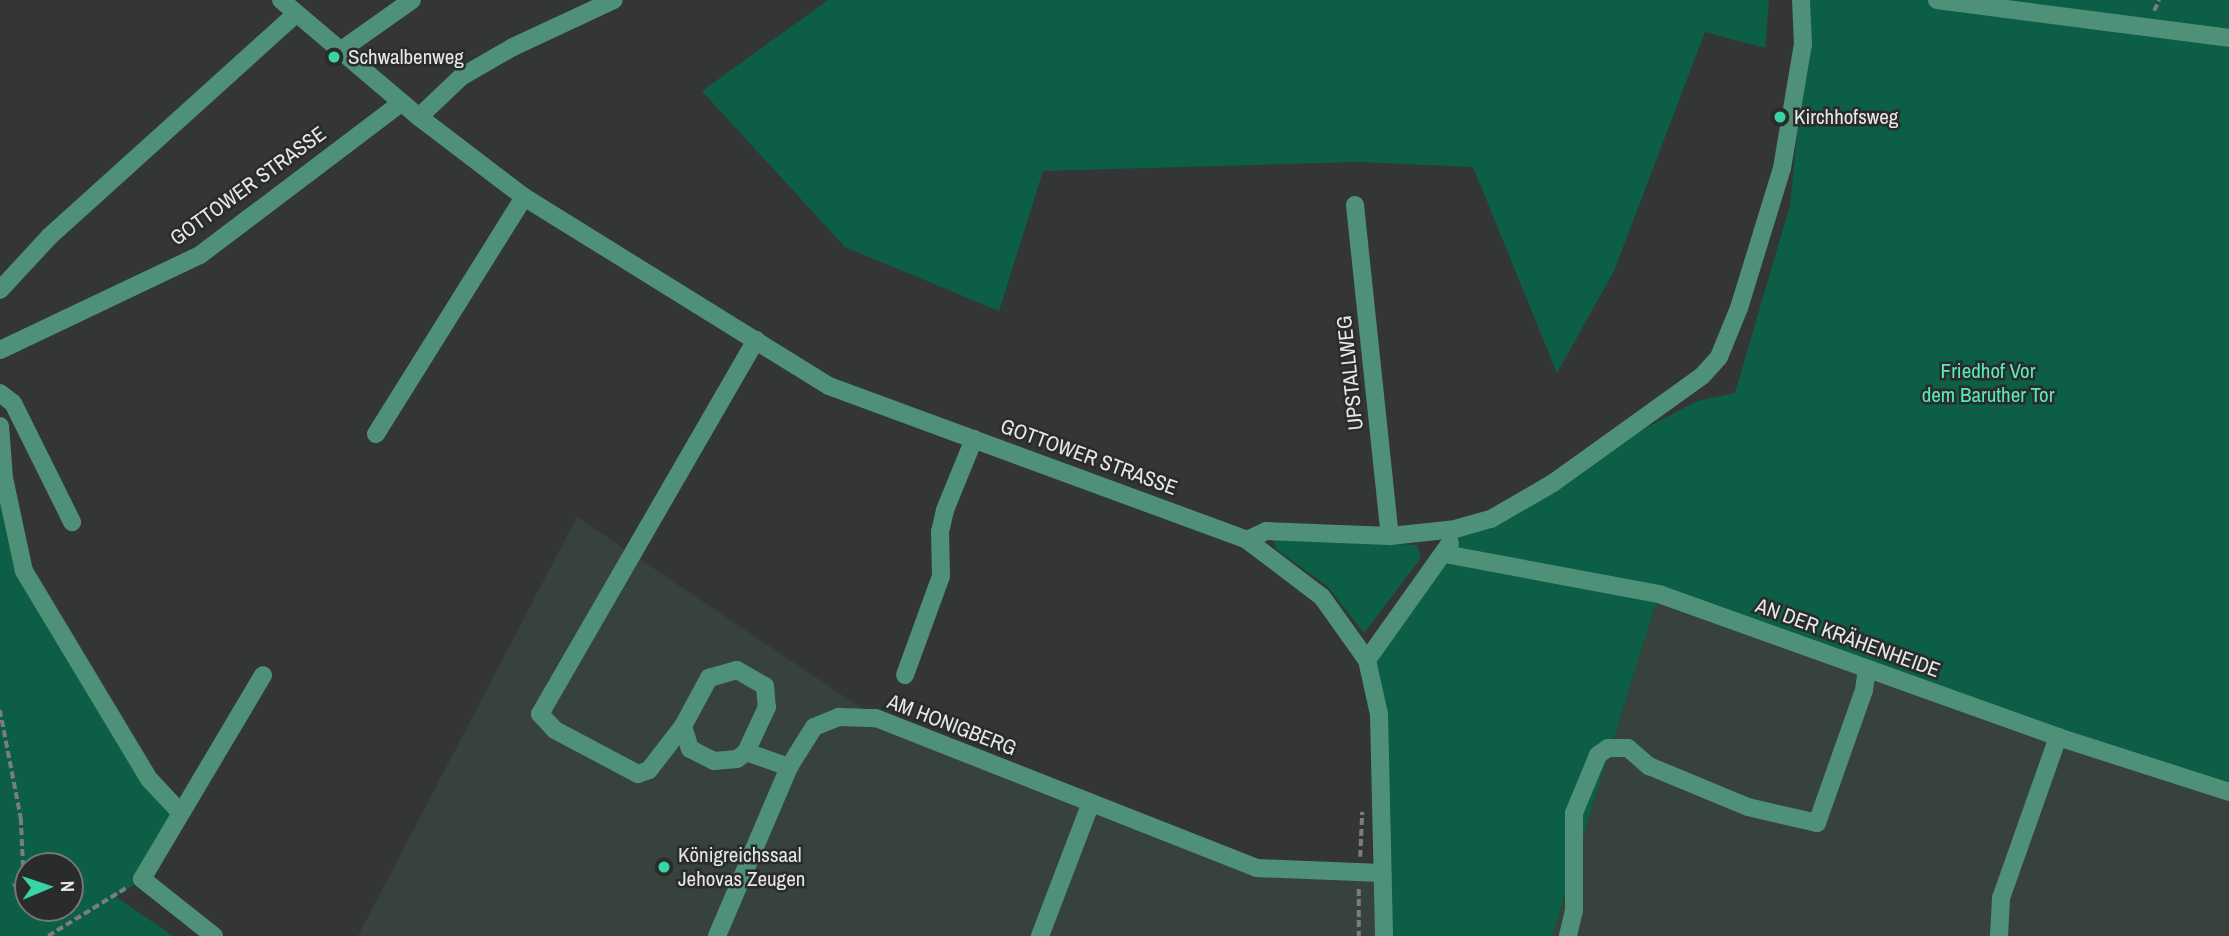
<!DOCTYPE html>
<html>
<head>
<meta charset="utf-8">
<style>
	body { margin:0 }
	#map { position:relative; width:2229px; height:936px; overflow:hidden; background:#333635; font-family:"Archivo Narrow",sans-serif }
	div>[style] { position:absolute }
	.built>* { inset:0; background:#38423d }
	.green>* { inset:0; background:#0c5e46 }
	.path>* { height:3.5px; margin-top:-1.75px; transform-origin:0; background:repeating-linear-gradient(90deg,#7b7d7d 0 7px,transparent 0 10.5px) }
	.minor>* { height:18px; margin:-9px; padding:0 9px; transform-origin:9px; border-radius:9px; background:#4f9178 }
	.dots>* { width:19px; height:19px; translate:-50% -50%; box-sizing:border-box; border:4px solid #292c2b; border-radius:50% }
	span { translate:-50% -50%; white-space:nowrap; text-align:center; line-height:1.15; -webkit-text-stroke:5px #292c2b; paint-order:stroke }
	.poi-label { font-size:21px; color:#e6e7e7 }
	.left { translate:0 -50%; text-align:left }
	.street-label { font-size:21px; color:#e6e7e7 }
	.park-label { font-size:21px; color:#58ebba }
	.north { position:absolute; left:14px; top:852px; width:70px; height:70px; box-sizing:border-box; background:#292c2b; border:2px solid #757776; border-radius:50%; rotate:88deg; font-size:19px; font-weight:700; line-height:28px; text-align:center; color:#e6e7e7 }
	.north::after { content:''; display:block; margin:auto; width:24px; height:32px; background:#39d4a5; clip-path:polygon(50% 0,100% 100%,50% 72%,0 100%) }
</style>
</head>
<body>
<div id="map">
	<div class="built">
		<i style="clip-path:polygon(577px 517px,876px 718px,1256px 868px,1382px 873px,1384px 936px,358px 936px)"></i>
		<i style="clip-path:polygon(1659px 594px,2229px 792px,2229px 936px,1552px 936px)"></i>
	</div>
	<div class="green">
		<i style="clip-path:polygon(828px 0,1769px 0,1765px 48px,1705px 32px,1614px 271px,1557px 373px,1473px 167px,1357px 162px,1043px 171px,999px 311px,845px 247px,702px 91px)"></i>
		<i style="clip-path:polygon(1802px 0,2229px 0,2229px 792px,1659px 594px,1552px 936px,1384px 936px,1367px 660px,1455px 529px,1697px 401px,1735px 393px,1790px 205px,1804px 63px)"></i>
		<i style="clip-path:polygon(evenodd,0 426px,24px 571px,178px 810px,142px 879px,116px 897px,173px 936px,0 936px,0 426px,28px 866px,70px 866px,70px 908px,28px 908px,28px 866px)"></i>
		<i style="clip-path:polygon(1272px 537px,1417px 545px,1421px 558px,1364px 633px,1327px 586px,1276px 549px)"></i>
	</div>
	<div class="path">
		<i style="left:2154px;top:11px;width:12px;rotate:-66deg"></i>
		<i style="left:0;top:710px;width:110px;rotate:79deg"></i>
		<i style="left:21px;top:818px;width:63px;rotate:87.3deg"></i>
		<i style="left:24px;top:881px;width:12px;rotate:156deg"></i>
		<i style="left:1360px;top:857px;width:45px;rotate:-87.5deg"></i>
		<i style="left:1359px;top:889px;width:47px;rotate:90deg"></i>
		<i style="left:48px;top:936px;width:92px;rotate:-31.6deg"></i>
	</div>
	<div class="minor">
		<i style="left:281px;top:0;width:181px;rotate:40.3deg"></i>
		<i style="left:419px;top:117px;width:132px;rotate:37.3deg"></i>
		<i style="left:524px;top:197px;width:359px;rotate:31.8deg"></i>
		<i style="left:829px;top:386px;width:445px;rotate:20.2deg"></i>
		<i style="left:1247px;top:540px;width:94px;rotate:37.2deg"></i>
		<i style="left:1322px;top:597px;width:77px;rotate:54.5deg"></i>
		<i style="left:1367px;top:660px;width:55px;rotate:77.5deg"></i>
		<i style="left:1379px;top:714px;width:222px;rotate:88.7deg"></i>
		<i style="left:1937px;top:0;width:294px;rotate:7.4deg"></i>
		<i style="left:340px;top:51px;width:88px;rotate:-35.3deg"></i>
		<i style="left:419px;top:117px;width:58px;rotate:-43.6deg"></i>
		<i style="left:461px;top:77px;width:60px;rotate:-30deg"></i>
		<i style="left:513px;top:47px;width:111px;rotate:-25deg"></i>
		<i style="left:1355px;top:205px;width:333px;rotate:84deg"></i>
		<i style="left:0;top:290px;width:74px;rotate:-47.2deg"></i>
		<i style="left:50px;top:236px;width:331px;rotate:-42.1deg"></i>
		<i style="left:0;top:350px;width:221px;rotate:-25.4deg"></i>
		<i style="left:200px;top:255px;width:253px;rotate:-37.1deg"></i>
		<i style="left:0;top:393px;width:16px;rotate:38deg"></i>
		<i style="left:13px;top:403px;width:133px;rotate:63.6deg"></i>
		<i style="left:0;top:426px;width:52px;rotate:85.6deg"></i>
		<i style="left:4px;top:478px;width:95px;rotate:77.9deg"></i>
		<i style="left:24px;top:571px;width:243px;rotate:59deg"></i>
		<i style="left:149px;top:779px;width:42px;rotate:46.9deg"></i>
		<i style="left:376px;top:434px;width:279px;rotate:-58deg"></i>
		<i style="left:1247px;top:540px;width:21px;rotate:-25deg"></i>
		<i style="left:1266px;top:531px;width:124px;rotate:2.3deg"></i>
		<i style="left:1390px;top:536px;width:65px;rotate:-6.1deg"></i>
		<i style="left:1455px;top:529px;width:37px;rotate:-16deg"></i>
		<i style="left:1491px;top:519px;width:72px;rotate:-30.1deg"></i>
		<i style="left:1553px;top:483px;width:183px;rotate:-35.7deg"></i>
		<i style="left:1702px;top:376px;width:25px;rotate:-48deg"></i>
		<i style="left:1719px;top:357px;width:53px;rotate:-67.8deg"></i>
		<i style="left:1739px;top:308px;width:146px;rotate:-72.9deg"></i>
		<i style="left:1782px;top:168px;width:126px;rotate:-80.4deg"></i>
		<i style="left:1803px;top:44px;width:44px;rotate:-92.6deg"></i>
		<i style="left:1445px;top:554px;width:218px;rotate:10.6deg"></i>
		<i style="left:1659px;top:594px;width:424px;rotate:19.7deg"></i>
		<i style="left:2058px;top:737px;width:180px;rotate:17.8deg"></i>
		<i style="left:1367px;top:660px;width:143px;rotate:-54.6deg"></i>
		<i style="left:737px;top:670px;width:32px;rotate:30deg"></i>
		<i style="left:765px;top:686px;width:21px;rotate:85deg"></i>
		<i style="left:767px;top:707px;width:50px;rotate:115deg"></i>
		<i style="left:746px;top:752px;width:11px;rotate:142deg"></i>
		<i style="left:737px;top:759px;width:23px;rotate:175deg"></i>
		<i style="left:714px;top:761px;width:27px;rotate:-153deg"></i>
		<i style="left:690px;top:749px;width:24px;rotate:-107deg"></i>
		<i style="left:683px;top:726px;width:55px;rotate:-61.6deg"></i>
		<i style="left:709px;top:678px;width:29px;rotate:-16deg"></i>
		<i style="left:905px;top:675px;width:105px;rotate:-70deg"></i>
		<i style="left:941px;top:576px;width:44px;rotate:-91.3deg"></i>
		<i style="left:940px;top:532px;width:23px;rotate:-77deg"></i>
		<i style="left:945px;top:510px;width:77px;rotate:-67.8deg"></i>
		<i style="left:683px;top:726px;width:56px;rotate:127.7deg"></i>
		<i style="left:649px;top:770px;width:12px;rotate:160deg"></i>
		<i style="left:638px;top:774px;width:94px;rotate:-152.1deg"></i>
		<i style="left:555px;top:730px;width:22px;rotate:-133deg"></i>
		<i style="left:540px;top:714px;width:432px;rotate:-60deg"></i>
		<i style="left:746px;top:752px;width:46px;rotate:19.2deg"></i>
		<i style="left:214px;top:936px;width:92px;rotate:-141.6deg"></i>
		<i style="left:142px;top:879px;width:237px;rotate:-59.3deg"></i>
		<i style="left:717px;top:936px;width:184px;rotate:-66.9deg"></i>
		<i style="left:789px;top:767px;width:47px;rotate:-58deg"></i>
		<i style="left:814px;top:727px;width:27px;rotate:-22deg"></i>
		<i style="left:839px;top:717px;width:37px;rotate:2deg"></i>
		<i style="left:876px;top:718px;width:409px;rotate:21.5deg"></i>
		<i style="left:1256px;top:868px;width:126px;rotate:2.3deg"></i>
		<i style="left:1040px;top:936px;width:140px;rotate:-69.1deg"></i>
		<i style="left:1568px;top:936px;width:26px;rotate:-77deg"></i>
		<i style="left:1574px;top:911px;width:98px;rotate:-90deg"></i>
		<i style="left:1574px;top:813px;width:63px;rotate:-67.5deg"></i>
		<i style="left:1598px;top:755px;width:12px;rotate:-35deg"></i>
		<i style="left:1608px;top:748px;width:20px"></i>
		<i style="left:1628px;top:748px;width:28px;rotate:41deg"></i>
		<i style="left:1649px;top:766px;width:107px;rotate:22.5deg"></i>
		<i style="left:1748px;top:807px;width:71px;rotate:13.1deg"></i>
		<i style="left:1817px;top:823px;width:141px;rotate:-70.5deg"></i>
		<i style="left:1864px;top:690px;width:21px;rotate:-82deg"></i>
		<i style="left:1999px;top:936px;width:38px;rotate:-87deg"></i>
		<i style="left:2001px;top:898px;width:171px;rotate:-70.5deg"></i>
	</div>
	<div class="dots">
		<i style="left:334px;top:57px;background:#39d4a5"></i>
		<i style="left:1780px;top:117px;background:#39d4a5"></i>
		<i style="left:664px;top:867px;background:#39d4a5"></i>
	</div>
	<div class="poi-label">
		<span class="left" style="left:348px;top:57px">Schwalbenweg</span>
		<span class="left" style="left:1794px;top:117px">Kirchhofsweg</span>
		<span class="left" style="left:678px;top:867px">Königreichssaal<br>Jehovas Zeugen</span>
	</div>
	<div class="street-label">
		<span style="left:248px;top:186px;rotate:-36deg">GOTTOWER STRASSE</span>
		<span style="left:1350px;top:373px;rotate:-96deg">UPSTALLWEG</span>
		<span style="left:1089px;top:457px;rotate:20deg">GOTTOWER STRASSE</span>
		<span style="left:1848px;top:638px;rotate:20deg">AN DER KRÄHENHEIDE</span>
		<span style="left:952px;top:725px;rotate:21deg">AM HONIGBERG</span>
	</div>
	<div class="park-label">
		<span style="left:1988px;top:383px">Friedhof Vor<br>dem Baruther Tor</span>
	</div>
	<div class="north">N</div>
</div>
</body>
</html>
